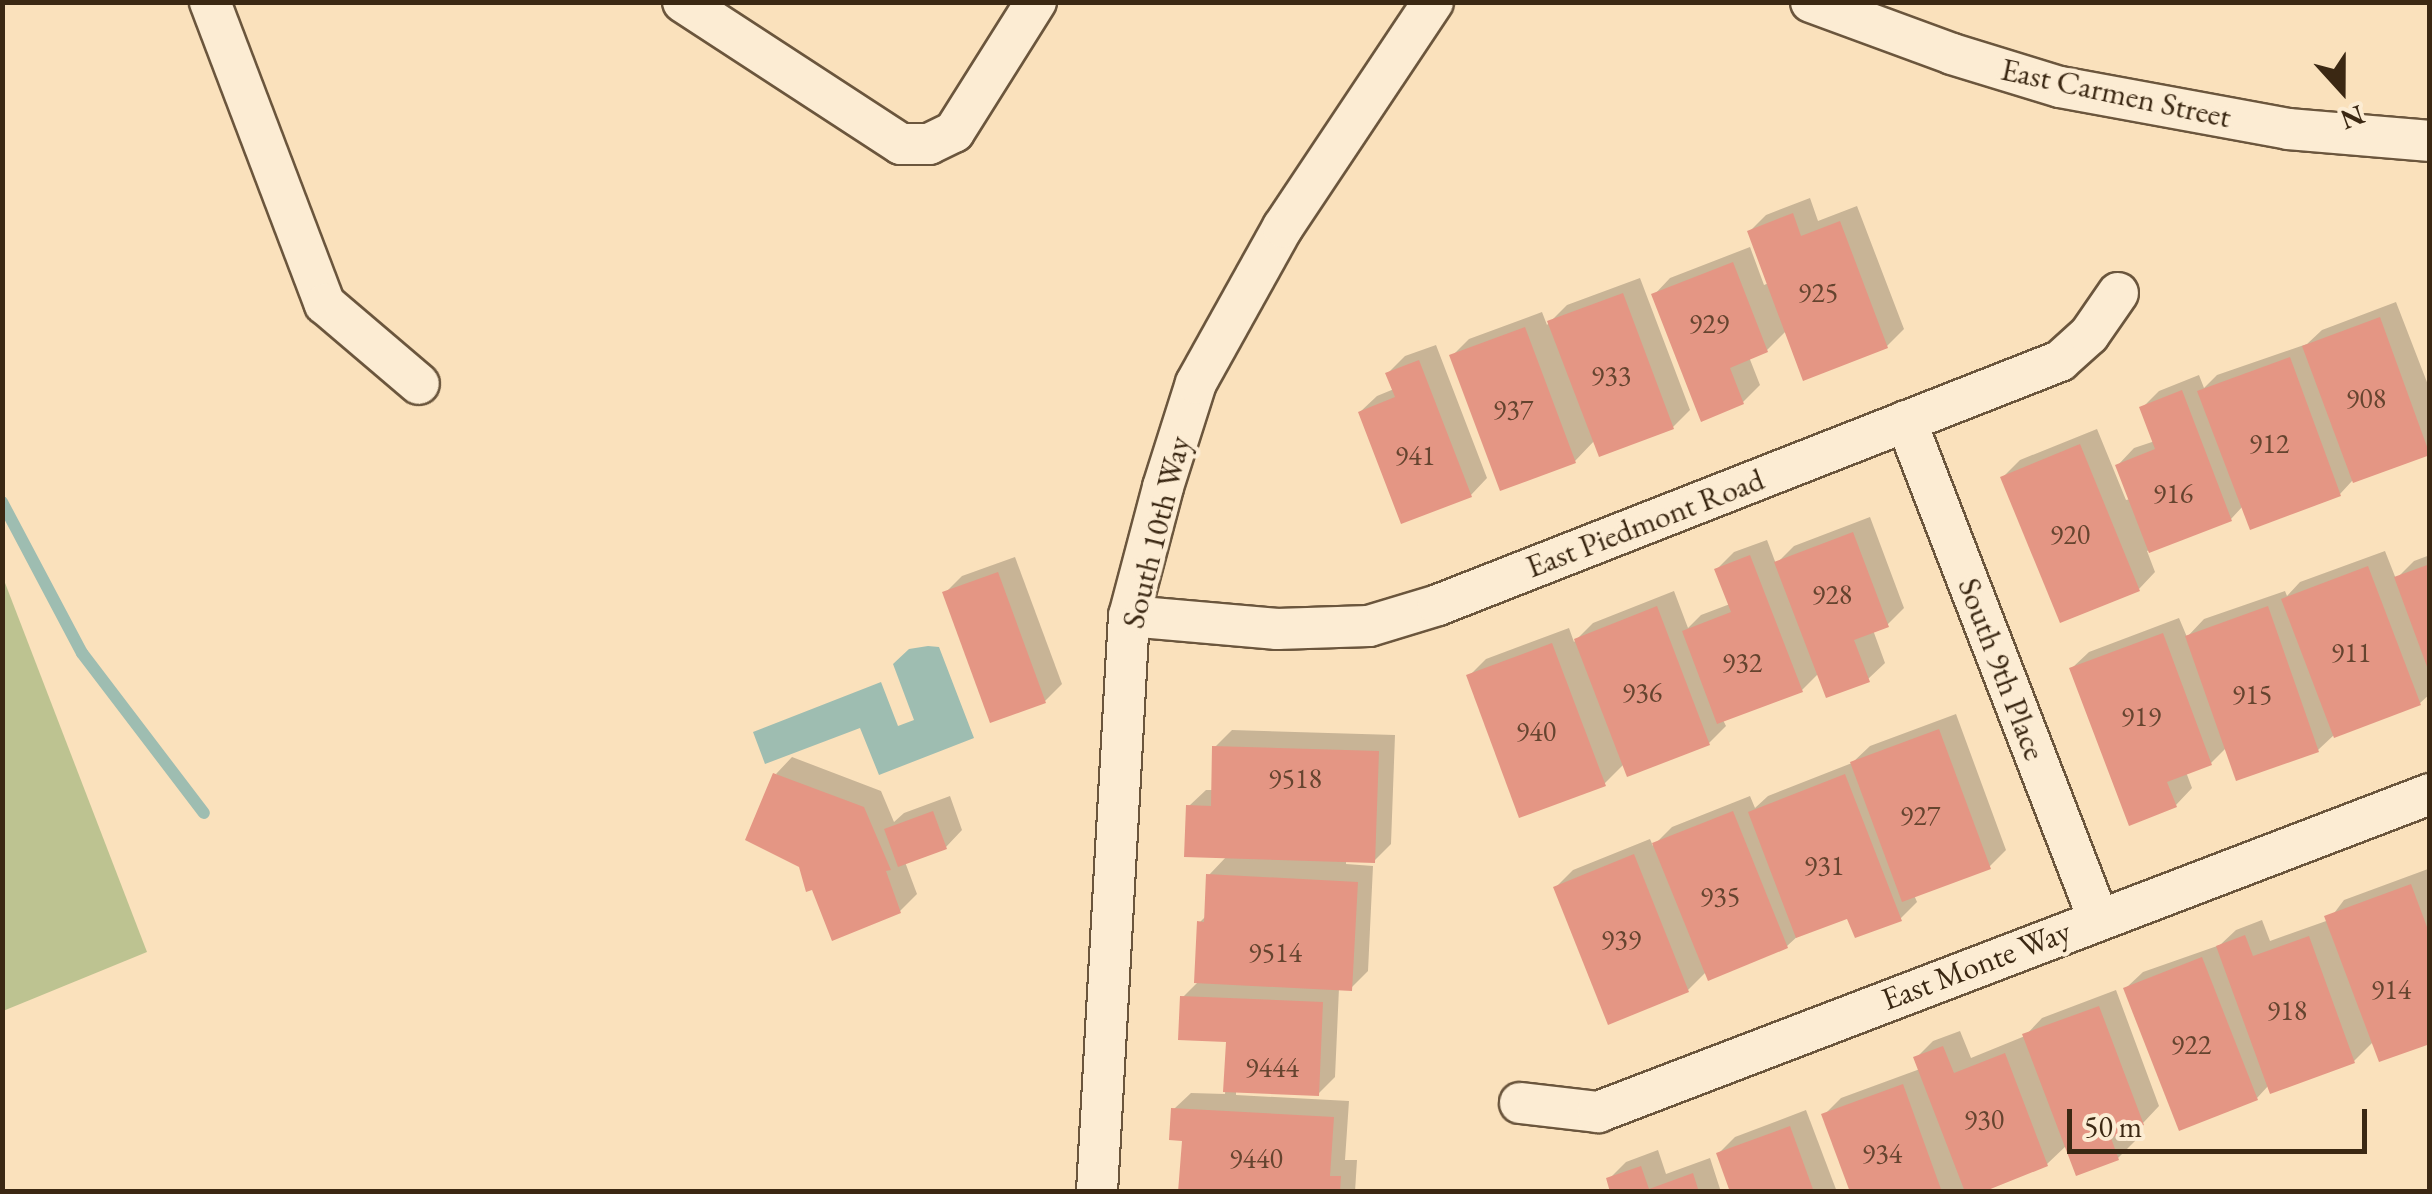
<!DOCTYPE html>
<html>
<head>
<meta charset="utf-8">
<style>
	body { margin:0 }
	#map { position:relative; width:2432px; height:1194px; overflow:hidden; background:#fae1bc; font-family:"EB Garamond",serif }
	div>[style] { position:absolute }
	.green>* { inset:0; background:#bdc391 }
	.water>* { inset:0; background:#9ebdb1 }
	.shadow>* { inset:0; background:#0003 }
	.stream>* { height:12px; margin:-6px; padding:0 6px; transform-origin:6px; border-radius:6px; background:#9ebdb1 }
	.building>* { inset:0; background:#e49684 }
	.roads { filter:drop-shadow(2px 0 #6b563d) drop-shadow(-2px 0 #6b563d) drop-shadow(0 2px #6b563d) drop-shadow(0 -2px #6b563d) }
	.minor>* { height:40px; margin:-20px; padding:0 20px; transform-origin:20px; border-radius:20px; background:#fcecd3 }
	span { translate:-50% -50%; white-space:nowrap; text-align:center; line-height:1.15; -webkit-text-stroke:9px #fcecd3; paint-order:stroke }
	.number-label { font-size:28px; color:#65442f }
	.number-label span { -webkit-text-stroke-width:0 }
	.street-label { font-size:32px; color:#3b2813 }
	.frame { position:absolute; inset:0; border:5px solid #3b2813; pointer-events:none }
	.north { position:absolute; left:2292px; top:40px; width:100px; height:100px; -webkit-text-stroke:8px #fcecd3; paint-order:stroke; rotate:159deg; font-size:28px; font-weight:700; line-height:40px; text-align:center; color:#3b2813 }
	.north::after { content:''; display:block; margin:auto; width:35px; height:45px; background:#3b2813; clip-path:polygon(50% 0,100% 100%,50% 72%,0 100%) }
	.scale { position:absolute; left:2067px; top:1109px; width:300px; height:45px; box-sizing:border-box; border:5px solid #3b2813; border-top:0; padding-left:12px; font-size:30px; line-height:35px; white-space:nowrap; color:#3b2813; -webkit-text-stroke:8px #fcecd3; paint-order:stroke }
</style>
</head>
<body>
<div id="map">
	<div class="green">
		<i style="clip-path:polygon(2px 575px,147px 952px,3px 1011px,2px 1011px)"></i>
	</div>
	<div class="water">
		<i style="clip-path:polygon(928px 646px,939px 647px,974px 738px,879px 775px,860px 728px,765px 764px,753px 732px,881px 682px,898px 726px,914px 720px,893px 664px,909px 649px)"></i>
	</div>
	<div class="shadow">
		<i style="clip-path:polygon(1810px 198px,1818px 221px,1857px 206px,1904px 329px,1887px 346px,1787px 330px,1767px 350px,1749px 357px,1760px 385px,1743px 402px,1654px 295px,1670px 278px,1750px 247px,1764px 285px,1769px 283px,1749px 232px,1766px 215px)"></i>
		<i style="clip-path:polygon(1640px 278px,1690px 410px,1673px 427px,1595px 440px,1575px 461px,1452px 356px,1469px 339px,1542px 312px,1547px 325px,1567px 305px)"></i>
		<i style="clip-path:polygon(2396px 302px,2430px 390px,2430px 452px,2352px 481px,2340px 494px,2243px 506px,2231px 519px,2147px 551px,2155px 572px,2139px 589px,2003px 477px,2020px 460px,2097px 429px,2126px 500px,2131px 499px,2118px 465px,2134px 448px,2155px 441px,2142px 408px,2159px 391px,2199px 375px,2204px 388px,2217px 375px,2307px 344px,2322px 330px)"></i>
		<i style="clip-path:polygon(1436px 345px,1487px 478px,1471px 495px,1360px 412px,1377px 396px,1394px 389px,1388px 373px,1405px 356px)"></i>
		<i style="clip-path:polygon(1870px 517px,1904px 608px,1887px 625px,1873px 630px,1885px 663px,1868px 679px,1819px 673px,1802px 690px,1723px 720px,1726px 726px,1709px 743px,1625px 763px,1604px 784px,1469px 676px,1486px 659px,1569px 628px,1574px 642px,1593px 623px,1674px 591px,1688px 628px,1701px 615px,1730px 604px,1717px 569px,1734px 552px,1767px 540px,1776px 564px,1794px 546px)"></i>
		<i style="clip-path:polygon(2385px 551px,2396px 579px,2414px 561px,2430px 555px,2430px 694px,2420px 703px,2335px 734px,2318px 750px,2227px 747px,2211px 763px,2186px 772px,2192px 788px,2176px 805px,2072px 668px,2089px 652px,2179px 618px,2187px 637px,2204px 619px,2285px 591px,2287px 596px,2300px 582px)"></i>
		<i style="clip-path:polygon(1015px 557px,1062px 684px,1045px 701px,945px 593px,962px 576px)"></i>
		<i style="clip-path:polygon(1956px 714px,2006px 850px,1989px 867px,1914px 895px,1917px 902px,1900px 919px,1849px 915px,1799px 935px,1787px 946px,1707px 971px,1688px 990px,1556px 887px,1573px 870px,1650px 839px,1653px 846px,1672px 827px,1750px 796px,1755px 808px,1768px 796px,1852px 763px,1870px 746px)"></i>
		<i style="clip-path:polygon(1232px 730px,1395px 735px,1391px 844px,1374px 861px,1346px 860px,1346px 864px,1373px 866px,1368px 971px,1351px 988px,1339px 988px,1335px 1077px,1318px 1094px,1236px 1090px,1236px 1095px,1349px 1101px,1345px 1160px,1357px 1160px,1355px 1192px,1181px 1192px,1184px 1139px,1174px 1109px,1191px 1093px,1225px 1094px,1228px 1040px,1183px 997px,1200px 980px,1199px 923px,1206px 916px,1209px 875px,1227px 856px,1189px 806px,1206px 790px,1214px 790px,1215px 747px)"></i>
		<i style="clip-path:polygon(792px 757px,881px 791px,894px 822px,904px 813px,950px 796px,962px 830px,946px 847px,905px 862px,917px 894px,900px 911px,776px 774px)"></i>
		<i style="clip-path:polygon(2428px 869px,2430px 1041px,2374px 1041px,2354px 1061px,2269px 1085px,2257px 1098px,2126px 988px,2143px 972px,2220px 945px,2236px 930px,2262px 920px,2270px 941px,2329px 920px,2344px 900px)"></i>
		<i style="clip-path:polygon(2116px 990px,2159px 1106px,2143px 1123px,2130px 1128px,2135px 1141px,2118px 1158px,2067px 1145px,2047px 1164px,1976px 1192px,1852px 1192px,1824px 1115px,1841px 1098px,1920px 1069px,1916px 1058px,1933px 1041px,1960px 1031px,1971px 1058px,2025px 1036px,2042px 1018px)"></i>
		<i style="clip-path:polygon(1806px 1110px,1837px 1192px,1733px 1192px,1718px 1154px,1735px 1137px)"></i>
		<i style="clip-path:polygon(1658px 1150px,1666px 1174px,1710px 1158px,1721px 1192px,1613px 1192px,1609px 1179px,1626px 1162px)"></i>
	</div>
	<div class="stream">
		<i style="left:2px;top:502px;width:171px;rotate:62.1deg"></i>
		<i style="left:82px;top:653px;width:201px;rotate:52.7deg"></i>
	</div>
	<div class="building">
		<i style="clip-path:polygon(1793px 213px,1801px 236px,1840px 221px,1888px 348px,1803px 381px,1747px 231px)"></i>
		<i style="clip-path:polygon(1733px 262px,1768px 352px,1730px 368px,1744px 404px,1701px 422px,1651px 294px)"></i>
		<i style="clip-path:polygon(1623px 293px,1674px 429px,1599px 457px,1547px 321px)"></i>
		<i style="clip-path:polygon(2380px 317px,2430px 455px,2353px 483px,2302px 346px)"></i>
		<i style="clip-path:polygon(1525px 327px,1576px 463px,1500px 491px,1449px 355px)"></i>
		<i style="clip-path:polygon(2290px 357px,2341px 496px,2250px 530px,2197px 391px)"></i>
		<i style="clip-path:polygon(1419px 360px,1472px 497px,1401px 524px,1358px 412px,1395px 397px,1385px 373px)"></i>
		<i style="clip-path:polygon(2182px 390px,2232px 521px,2149px 553px,2115px 465px,2155px 449px,2139px 407px)"></i>
		<i style="clip-path:polygon(2080px 444px,2140px 591px,2060px 623px,2000px 477px)"></i>
		<i style="clip-path:polygon(1853px 532px,1889px 627px,1854px 640px,1870px 682px,1826px 698px,1774px 562px)"></i>
		<i style="clip-path:polygon(1750px 555px,1803px 692px,1717px 724px,1682px 631px,1731px 612px,1714px 569px)"></i>
		<i style="clip-path:polygon(2430px 564px,2430px 672px,2429px 672px,2394px 577px)"></i>
		<i style="clip-path:polygon(2368px 566px,2421px 705px,2334px 738px,2281px 599px)"></i>
		<i style="clip-path:polygon(998px 572px,1046px 703px,990px 723px,942px 592px)"></i>
		<i style="clip-path:polygon(1657px 606px,1710px 745px,1627px 777px,1574px 639px)"></i>
		<i style="clip-path:polygon(2268px 606px,2319px 752px,2236px 781px,2185px 636px)"></i>
		<i style="clip-path:polygon(2163px 633px,2212px 765px,2167px 782px,2177px 807px,2129px 826px,2069px 668px)"></i>
		<i style="clip-path:polygon(1552px 643px,1606px 786px,1519px 818px,1466px 675px)"></i>
		<i style="clip-path:polygon(1939px 729px,1991px 869px,1902px 902px,1850px 762px)"></i>
		<i style="clip-path:polygon(1212px 746px,1379px 751px,1375px 863px,1184px 857px,1186px 805px,1211px 806px)"></i>
		<i style="clip-path:polygon(773px 773px,864px 807px,891px 870px,886px 871px,901px 913px,832px 941px,812px 890px,806px 892px,799px 867px,745px 840px)"></i>
		<i style="clip-path:polygon(1845px 774px,1902px 921px,1855px 938px,1847px 919px,1796px 938px,1748px 812px)"></i>
		<i style="clip-path:polygon(933px 811px,947px 849px,898px 867px,884px 829px)"></i>
		<i style="clip-path:polygon(1733px 811px,1788px 948px,1708px 981px,1652px 843px)"></i>
		<i style="clip-path:polygon(1634px 854px,1689px 992px,1608px 1025px,1553px 887px)"></i>
		<i style="clip-path:polygon(1206px 874px,1358px 882px,1352px 991px,1194px 983px,1197px 921px,1204px 922px)"></i>
		<i style="clip-path:polygon(2411px 884px,2430px 935px,2430px 1044px,2379px 1062px,2324px 916px)"></i>
		<i style="clip-path:polygon(2245px 935px,2253px 956px,2309px 936px,2355px 1063px,2270px 1094px,2216px 946px)"></i>
		<i style="clip-path:polygon(2202px 957px,2258px 1100px,2179px 1131px,2123px 988px)"></i>
		<i style="clip-path:polygon(1180px 996px,1323px 1002px,1319px 1096px,1223px 1092px,1226px 1042px,1178px 1040px)"></i>
		<i style="clip-path:polygon(2099px 1006px,2144px 1125px,2111px 1138px,2119px 1160px,2076px 1176px,2022px 1034px)"></i>
		<i style="clip-path:polygon(1943px 1046px,1954px 1073px,2005px 1053px,2048px 1166px,1983px 1192px,1965px 1192px,1913px 1057px)"></i>
		<i style="clip-path:polygon(1903px 1084px,1942px 1192px,1850px 1192px,1821px 1114px)"></i>
		<i style="clip-path:polygon(1171px 1108px,1334px 1117px,1330px 1176px,1341px 1176px,1340px 1192px,1178px 1192px,1182px 1141px,1169px 1140px)"></i>
		<i style="clip-path:polygon(1790px 1126px,1814px 1192px,1730px 1192px,1716px 1153px)"></i>
		<i style="clip-path:polygon(1641px 1166px,1649px 1189px,1693px 1173px,1699px 1192px,1610px 1192px,1606px 1178px)"></i>
	</div>
	<div class="roads">
		<div class="minor">
			<i style="left:210px;top:2px;width:323px;rotate:69.2deg"></i>
			<i style="left:325px;top:304px;width:123px;rotate:40.4deg"></i>
			<i style="left:683px;top:2px;width:260px;rotate:33.1deg"></i>
			<i style="left:901px;top:144px;width:28px"></i>
			<i style="left:929px;top:144px;width:28px;rotate:-26deg"></i>
			<i style="left:954px;top:132px;width:154px;rotate:-57.8deg"></i>
			<i style="left:1811px;top:2px;width:150px;rotate:20.2deg"></i>
			<i style="left:1952px;top:54px;width:113px;rotate:17deg"></i>
			<i style="left:2060px;top:87px;width:232px;rotate:10.4deg"></i>
			<i style="left:2288px;top:129px;width:143px;rotate:4.8deg"></i>
			<i style="left:1906px;top:421px;width:533px;rotate:68.88deg"></i>
			<i style="left:1129px;top:616px;width:149px;rotate:5deg"></i>
			<i style="left:1277px;top:629px;width:92px;rotate:-1.9deg"></i>
			<i style="left:1369px;top:626px;width:72px;rotate:-16.9deg"></i>
			<i style="left:1438px;top:605px;width:668px;rotate:-21.42deg"></i>
			<i style="left:2060px;top:361px;width:39px;rotate:-42deg"></i>
			<i style="left:2089px;top:335px;width:51px;rotate:-55.4deg"></i>
			<i style="left:1520px;top:1103px;width:79px;rotate:6.6deg"></i>
			<i style="left:1598px;top:1112px;width:891px;rotate:-20.92deg"></i>
			<i style="left:1097px;top:1192px;width:577px;rotate:-86.82deg"></i>
			<i style="left:1129px;top:616px;width:133px;rotate:-75.2deg"></i>
			<i style="left:1163px;top:487px;width:109px;rotate:-72.4deg"></i>
			<i style="left:1196px;top:383px;width:179px;rotate:-60.9deg"></i>
			<i style="left:1283px;top:227px;width:270px;rotate:-56.3deg"></i>
		</div>
	</div>
	<div class="number-label">
		<span style="left:1818px;top:292px">925</span>
		<span style="left:1709px;top:323px">929</span>
		<span style="left:1611px;top:375px">933</span>
		<span style="left:2366px;top:398px">908</span>
		<span style="left:1513px;top:409px">937</span>
		<span style="left:2269px;top:443px">912</span>
		<span style="left:1415px;top:455px">941</span>
		<span style="left:2173px;top:493px">916</span>
		<span style="left:2070px;top:534px">920</span>
		<span style="left:1832px;top:594px">928</span>
		<span style="left:2351px;top:652px">911</span>
		<span style="left:1742px;top:662px">932</span>
		<span style="left:1642px;top:692px">936</span>
		<span style="left:2252px;top:694px">915</span>
		<span style="left:2141px;top:716px">919</span>
		<span style="left:1536px;top:731px">940</span>
		<span style="left:1295px;top:778px">9518</span>
		<span style="left:1920px;top:815px">927</span>
		<span style="left:1824px;top:865px">931</span>
		<span style="left:1720px;top:896px">935</span>
		<span style="left:1621px;top:939px">939</span>
		<span style="left:1275px;top:952px">9514</span>
		<span style="left:2391px;top:989px">914</span>
		<span style="left:2287px;top:1010px">918</span>
		<span style="left:2191px;top:1044px">922</span>
		<span style="left:1272px;top:1067px">9444</span>
		<span style="left:1984px;top:1119px">930</span>
		<span style="left:1882px;top:1153px">934</span>
		<span style="left:1256px;top:1158px">9440</span>
	</div>
	<div class="street-label">
		<span style="left:2116px;top:93px;rotate:12deg">East Carmen Street</span>
		<span style="left:1645px;top:523px;rotate:-21deg">East Piedmont Road</span>
		<span style="left:1156px;top:532px;rotate:-76deg">South 10th Way</span>
		<span style="left:2002px;top:669px;rotate:69deg">South 9th Place</span>
		<span style="left:1976px;top:965px;rotate:-21deg">East Monte Way</span>
	</div>
	<div class="frame"></div>
	<div class="north">N</div>
	<div class="scale">50 m</div>
</div>
</body>
</html>
